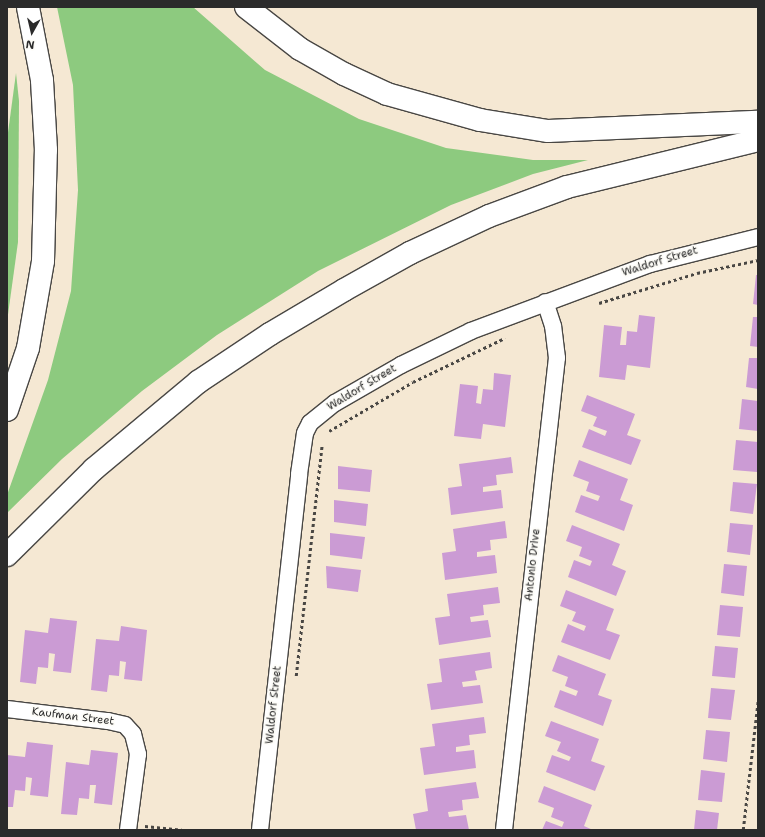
<!DOCTYPE html>
<html>
<head>
<meta charset="utf-8">
<style>
	body { margin:0 }
	#map { position:relative; width:765px; height:837px; overflow:hidden; background:#f5e8d3; font-family:"Shantell Sans",sans-serif }
	div>[style] { position:absolute }
	.green>* { inset:0; background:#8dca7f }
	.building>* { inset:0; background:#cb9bd4 }
	.path>* { height:2.5px; margin-top:-1.25px; transform-origin:0; background:repeating-linear-gradient(90deg,#494744 0 3px,transparent 0 6px) }
	.roads { filter:drop-shadow(1px 0 #494744) drop-shadow(-1px 0 #494744) drop-shadow(0 1px #494744) drop-shadow(0 -1px #494744) }
	.minor>* { height:16px; margin:-8px; padding:0 8px; transform-origin:8px; border-radius:8px; background:#fff }
	.motorway>* { height:22px; margin:-11px; padding:0 11px; transform-origin:11px; border-radius:11px; background:#fff }
	span { translate:-50% -50%; white-space:nowrap; text-align:center; line-height:1.15; -webkit-text-stroke:3.5px #fdfcf7; paint-order:stroke }
	.street-label { font-size:11px; color:#2b2b2b }
	.frame { position:absolute; inset:0; border:8px solid #2b2b2b; pointer-events:none }
	.north { position:absolute; left:12px; top:12px; width:40px; height:40px; -webkit-text-stroke:3px #fdfcf7; paint-order:stroke; rotate:188deg; font-size:11px; font-weight:700; line-height:16px; text-align:center; color:#2b2b2b }
	.north::after { content:''; display:block; margin:auto; width:14px; height:18px; background:#2b2b2b; clip-path:polygon(50% 0,100% 100%,50% 72%,0 100%) }
</style>
</head>
<body>
<div id="map">
	<div class="green">
		<i style="clip-path:polygon(57px 7px,193px 7px,265px 70px,359px 119px,446px 148px,533px 160px,588px 160px,533px 174px,451px 205px,318px 271px,217px 335px,142px 391px,62px 459px,7px 513px,7px 495px,48px 380px,71px 291px,78px 190px,73px 85px)"></i>
		<i style="clip-path:polygon(16px 73px,19px 101px,18px 242px,7px 322px,7px 140px)"></i>
	</div>
	<div class="building">
		<i style="clip-path:polygon(756px 275px,758px 275px,758px 305px,753px 304px)"></i>
		<i style="clip-path:polygon(639px 315px,655px 317px,650px 368px,627px 365px,625px 380px,599px 377px,604px 325px,622px 327px,620px 345px,626px 345px,627px 331px,637px 332px)"></i>
		<i style="clip-path:polygon(753px 317px,758px 317px,758px 347px,750px 346px)"></i>
		<i style="clip-path:polygon(749px 358px,758px 358px,758px 389px,746px 387px)"></i>
		<i style="clip-path:polygon(494px 373px,511px 375px,505px 427px,483px 424px,481px 439px,454px 436px,460px 384px,478px 386px,476px 403px,481px 404px,483px 389px,493px 390px)"></i>
		<i style="clip-path:polygon(587px 395px,635px 414px,627px 435px,641px 440px,631px 465px,582px 447px,589px 429px,605px 436px,607px 431px,593px 426px,597px 417px,581px 411px)"></i>
		<i style="clip-path:polygon(742px 399px,758px 401px,758px 431px,739px 429px)"></i>
		<i style="clip-path:polygon(736px 440px,758px 442px,757px 472px,733px 470px)"></i>
		<i style="clip-path:polygon(511px 457px,513px 473px,496px 475px,497px 485px,483px 487px,483px 492px,501px 490px,503px 508px,451px 515px,448px 488px,462px 486px,459px 464px)"></i>
		<i style="clip-path:polygon(579px 460px,628px 479px,620px 500px,633px 505px,624px 531px,575px 512px,581px 495px,598px 501px,600px 496px,586px 491px,589px 482px,573px 476px)"></i>
		<i style="clip-path:polygon(338px 466px,372px 470px,370px 492px,338px 489px)"></i>
		<i style="clip-path:polygon(733px 482px,757px 484px,753px 514px,730px 511px)"></i>
		<i style="clip-path:polygon(334px 500px,368px 504px,366px 526px,334px 522px)"></i>
		<i style="clip-path:polygon(505px 521px,507px 538px,490px 540px,491px 550px,477px 552px,477px 557px,495px 555px,497px 573px,445px 580px,442px 553px,456px 551px,453px 529px)"></i>
		<i style="clip-path:polygon(730px 523px,753px 525px,750px 555px,727px 552px)"></i>
		<i style="clip-path:polygon(572px 525px,620px 544px,612px 565px,626px 571px,616px 596px,568px 577px,574px 560px,590px 566px,592px 561px,579px 556px,582px 547px,566px 541px)"></i>
		<i style="clip-path:polygon(330px 533px,365px 537px,362px 559px,330px 555px)"></i>
		<i style="clip-path:polygon(724px 564px,747px 566px,744px 596px,721px 593px)"></i>
		<i style="clip-path:polygon(326px 566px,361px 570px,358px 592px,327px 588px)"></i>
		<i style="clip-path:polygon(498px 587px,500px 603px,483px 605px,484px 615px,470px 617px,471px 622px,488px 620px,491px 637px,439px 645px,435px 618px,450px 616px,447px 594px)"></i>
		<i style="clip-path:polygon(566px 590px,614px 609px,606px 630px,620px 635px,610px 660px,561px 642px,568px 624px,584px 631px,586px 626px,572px 621px,576px 612px,560px 606px)"></i>
		<i style="clip-path:polygon(720px 605px,743px 607px,740px 637px,717px 635px)"></i>
		<i style="clip-path:polygon(50px 618px,77px 621px,71px 673px,53px 671px,55px 654px,49px 653px,48px 668px,38px 667px,36px 684px,20px 682px,25px 630px,48px 633px)"></i>
		<i style="clip-path:polygon(121px 626px,147px 630px,142px 681px,124px 679px,126px 662px,120px 661px,119px 676px,109px 675px,107px 692px,91px 690px,96px 639px,119px 641px)"></i>
		<i style="clip-path:polygon(715px 646px,738px 648px,735px 678px,712px 676px)"></i>
		<i style="clip-path:polygon(490px 652px,492px 668px,475px 671px,477px 680px,462px 682px,463px 687px,480px 685px,483px 703px,431px 710px,427px 684px,442px 682px,439px 659px)"></i>
		<i style="clip-path:polygon(558px 655px,606px 674px,598px 695px,612px 700px,603px 726px,554px 707px,560px 690px,576px 696px,578px 691px,565px 686px,568px 677px,552px 671px)"></i>
		<i style="clip-path:polygon(711px 688px,735px 690px,731px 720px,708px 718px)"></i>
		<i style="clip-path:polygon(484px 717px,486px 733px,469px 735px,470px 745px,456px 747px,456px 752px,474px 750px,476px 768px,424px 775px,420px 748px,435px 746px,432px 724px)"></i>
		<i style="clip-path:polygon(551px 721px,599px 739px,591px 761px,605px 766px,595px 791px,546px 772px,552px 755px,569px 761px,571px 757px,557px 751px,561px 742px,545px 736px)"></i>
		<i style="clip-path:polygon(706px 730px,730px 732px,727px 762px,703px 759px)"></i>
		<i style="clip-path:polygon(27px 742px,53px 745px,48px 797px,30px 795px,32px 778px,26px 777px,25px 791px,15px 790px,13px 807px,7px 807px,7px 755px,25px 757px)"></i>
		<i style="clip-path:polygon(91px 750px,118px 753px,112px 805px,94px 803px,96px 785px,90px 785px,89px 799px,79px 798px,77px 815px,61px 814px,66px 762px,89px 765px)"></i>
		<i style="clip-path:polygon(701px 770px,725px 773px,722px 802px,698px 800px)"></i>
		<i style="clip-path:polygon(476px 782px,479px 798px,462px 800px,463px 810px,448px 812px,449px 817px,466px 815px,469px 830px,416px 830px,413px 814px,428px 811px,425px 789px)"></i>
		<i style="clip-path:polygon(544px 786px,592px 805px,584px 826px,593px 830px,542px 830px,546px 821px,562px 827px,564px 822px,551px 817px,554px 808px,538px 802px)"></i>
		<i style="clip-path:polygon(696px 810px,719px 813px,717px 830px,694px 830px)"></i>
	</div>
	<div class="path">
		<i style="left:599px;top:303px;width:102px;rotate:-17deg"></i>
		<i style="left:697px;top:273px;width:62px;rotate:-12deg"></i>
		<i style="left:329px;top:431px;width:97px;rotate:-30.3deg"></i>
		<i style="left:413px;top:382px;width:102px;rotate:-25.6deg"></i>
		<i style="left:296px;top:676px;width:232px;rotate:-83.6deg"></i>
		<i style="left:145px;top:826px;width:37px;rotate:6deg"></i>
		<i style="left:743px;top:830px;width:131px;rotate:-83.4deg"></i>
	</div>
	<div class="roads">
		<div class="minor">
			<i style="left:7px;top:709px;width:102px;rotate:6.8deg"></i>
			<i style="left:108px;top:721px;width:17px;rotate:13deg"></i>
			<i style="left:125px;top:725px;width:12px;rotate:48deg"></i>
			<i style="left:133px;top:734px;width:21px;rotate:76deg"></i>
			<i style="left:138px;top:754px;width:77px;rotate:97.5deg"></i>
			<i style="left:260px;top:830px;width:358px;rotate:-83.7deg"></i>
			<i style="left:299px;top:474px;width:41px;rotate:-81.7deg"></i>
			<i style="left:305px;top:433px;width:11px;rotate:-63deg"></i>
			<i style="left:310px;top:423px;width:32px;rotate:-39deg"></i>
			<i style="left:335px;top:403px;width:76px;rotate:-29.9deg"></i>
			<i style="left:401px;top:365px;width:78px;rotate:-25.9deg"></i>
			<i style="left:471px;top:331px;width:191px;rotate:-20.5deg"></i>
			<i style="left:650px;top:264px;width:111px;rotate:-14deg"></i>
			<i style="left:504px;top:830px;width:475px;rotate:-83.6deg"></i>
			<i style="left:557px;top:358px;width:32px;rotate:-97deg"></i>
			<i style="left:553px;top:326px;width:25px;rotate:-108deg"></i>
		</div>
		<div class="motorway">
			<i style="left:246px;top:7px;width:68px;rotate:37.9deg"></i>
			<i style="left:300px;top:49px;width:51px;rotate:29.6deg"></i>
			<i style="left:344px;top:74px;width:47px;rotate:24.9deg"></i>
			<i style="left:387px;top:94px;width:97px;rotate:15.6deg"></i>
			<i style="left:480px;top:120px;width:69px;rotate:9.2deg"></i>
			<i style="left:548px;top:131px;width:210px;rotate:-2.5deg"></i>
			<i style="left:7px;top:410px;width:65px;rotate:-71.3deg"></i>
			<i style="left:28px;top:348px;width:88px;rotate:-80.2deg"></i>
			<i style="left:43px;top:261px;width:111px;rotate:-88.5deg"></i>
			<i style="left:46px;top:150px;width:70px;rotate:-93.3deg"></i>
			<i style="left:42px;top:80px;width:74px;rotate:-100.9deg"></i>
			<i style="left:7px;top:555px;width:122px;rotate:-44.7deg"></i>
			<i style="left:94px;top:469px;width:136px;rotate:-39.9deg"></i>
			<i style="left:198px;top:382px;width:87px;rotate:-33.7deg"></i>
			<i style="left:270px;top:334px;width:86px;rotate:-30.7deg"></i>
			<i style="left:344px;top:290px;width:76px;rotate:-29.3deg"></i>
			<i style="left:410px;top:253px;width:87px;rotate:-25.1deg"></i>
			<i style="left:489px;top:216px;width:83px;rotate:-20.4deg"></i>
			<i style="left:567px;top:187px;width:197px;rotate:-13.8deg"></i>
		</div>
	</div>
	<div class="street-label">
		<span style="left:660px;top:262px;rotate:-17deg">Waldorf Street</span>
		<span style="left:362px;top:388px;rotate:-31deg">Waldorf Street</span>
		<span style="left:533px;top:565px;rotate:-84deg">Antonio Drive</span>
		<span style="left:274px;top:705px;rotate:-84deg">Waldorf Street</span>
		<span style="left:73px;top:717px;rotate:7deg">Kaufman Street</span>
	</div>
	<div class="frame"></div>
	<div class="north">N</div>
</div>
</body>
</html>
